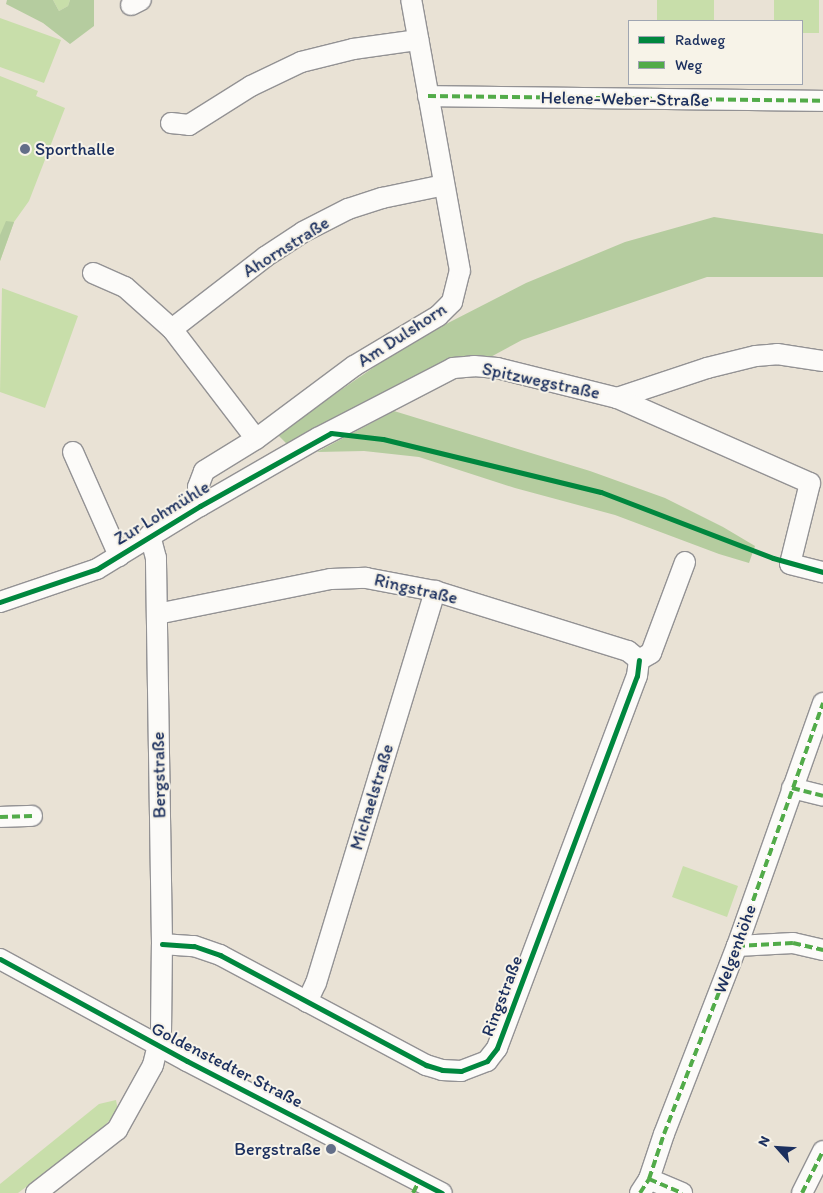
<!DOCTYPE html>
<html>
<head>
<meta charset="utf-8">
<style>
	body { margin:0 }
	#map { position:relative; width:823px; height:1193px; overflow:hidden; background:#e9e2d5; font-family:Itim,sans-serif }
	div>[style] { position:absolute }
	.green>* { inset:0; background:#c8deaa }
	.forest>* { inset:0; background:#b5cc9f }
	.roads { filter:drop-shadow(1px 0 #939294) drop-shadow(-1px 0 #939294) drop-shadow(0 1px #939294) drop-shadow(0 -1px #939294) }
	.minor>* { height:20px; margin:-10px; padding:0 10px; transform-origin:10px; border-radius:10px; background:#fcfbf9 }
	.quiet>* { height:4px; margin-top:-2px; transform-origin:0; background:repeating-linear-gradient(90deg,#52ab49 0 8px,transparent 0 12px) }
	.cycleway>* { height:5px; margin:-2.5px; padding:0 2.5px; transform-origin:2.5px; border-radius:2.5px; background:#00873e }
	.dots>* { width:14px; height:14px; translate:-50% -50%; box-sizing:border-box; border:2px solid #f7f3e8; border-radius:50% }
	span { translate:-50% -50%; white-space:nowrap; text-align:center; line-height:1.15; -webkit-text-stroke:4px #f7f3e8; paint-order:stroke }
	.street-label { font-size:18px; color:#1b2f5e }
	.poi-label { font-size:18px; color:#1b2f5e }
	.left { translate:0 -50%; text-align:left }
	.right { translate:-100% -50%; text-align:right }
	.legend { position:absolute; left:628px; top:20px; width:175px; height:65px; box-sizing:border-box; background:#f7f3e8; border:1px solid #9fa5b1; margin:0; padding:6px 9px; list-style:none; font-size:15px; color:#1b2f5e }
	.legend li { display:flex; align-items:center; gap:10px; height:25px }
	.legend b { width:25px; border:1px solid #9fa5b1 }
	.north { position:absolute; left:753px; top:1123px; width:50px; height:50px; -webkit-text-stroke:4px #f7f3e8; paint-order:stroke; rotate:296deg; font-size:14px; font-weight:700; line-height:20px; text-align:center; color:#1b2f5e }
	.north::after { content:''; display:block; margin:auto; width:18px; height:22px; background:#1b2f5e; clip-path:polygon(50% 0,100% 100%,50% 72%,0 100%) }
</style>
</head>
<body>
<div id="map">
	<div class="green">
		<i style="clip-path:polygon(53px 0,70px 0,68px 6px,59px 11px)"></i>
		<i style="clip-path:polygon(657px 0,714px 0,714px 21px,657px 21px)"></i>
		<i style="clip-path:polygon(774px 0,819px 0,819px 33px,802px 33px,802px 21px,774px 21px)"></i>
		<i style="clip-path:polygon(0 18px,61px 40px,44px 83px,0 67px)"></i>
		<i style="clip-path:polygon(0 76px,38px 91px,36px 96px,65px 108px,29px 201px,14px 222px,0 261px)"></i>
		<i style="clip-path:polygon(2px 288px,78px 316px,45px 408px,0 392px)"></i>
		<i style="clip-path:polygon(683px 866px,738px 886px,727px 917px,672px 897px)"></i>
		<i style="clip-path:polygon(116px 1100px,118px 1111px,98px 1133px,18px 1193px,0 1193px,0 1184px,99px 1104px)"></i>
	</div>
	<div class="forest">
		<i style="clip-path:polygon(7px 0,53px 0,59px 11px,68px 6px,70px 0,94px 0,94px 26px,70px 44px,43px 23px,6px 4px)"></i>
		<i style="clip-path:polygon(714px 217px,823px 234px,823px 277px,707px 277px,522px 340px,485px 360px,290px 447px,277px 434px,409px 343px,526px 283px,625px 242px)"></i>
		<i style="clip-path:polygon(6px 221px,14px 222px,0 261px,0 235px)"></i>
		<i style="clip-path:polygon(394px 411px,590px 471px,665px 498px,723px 527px,755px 546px,749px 563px,719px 554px,615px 515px,515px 488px,419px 457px,364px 451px,317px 452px)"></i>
	</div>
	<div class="roads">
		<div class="minor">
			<i style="left:131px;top:5px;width:11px;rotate:-27deg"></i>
			<i style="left:428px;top:96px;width:395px;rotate:0.7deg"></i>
			<i style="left:171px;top:123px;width:18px;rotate:6deg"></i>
			<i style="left:189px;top:125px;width:73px;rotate:-32.2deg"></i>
			<i style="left:251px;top:86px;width:55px;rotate:-25.6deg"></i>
			<i style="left:301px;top:62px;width:54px;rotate:-14deg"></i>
			<i style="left:353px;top:49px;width:66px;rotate:-7.9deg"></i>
			<i style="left:93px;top:273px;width:35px;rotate:24deg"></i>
			<i style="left:125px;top:287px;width:63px;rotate:41.8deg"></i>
			<i style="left:172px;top:329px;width:138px;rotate:52.6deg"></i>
			<i style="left:172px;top:329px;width:118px;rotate:-37.7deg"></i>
			<i style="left:265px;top:257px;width:45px;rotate:-33.3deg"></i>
			<i style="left:303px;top:232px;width:51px;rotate:-27.1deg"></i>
			<i style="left:348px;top:209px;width:36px;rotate:-18deg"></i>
			<i style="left:382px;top:198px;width:63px;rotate:-11.8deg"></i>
			<i style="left:617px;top:398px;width:95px;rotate:-18.4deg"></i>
			<i style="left:707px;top:368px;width:50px;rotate:-13.8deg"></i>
			<i style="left:756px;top:356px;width:21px;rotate:-5deg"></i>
			<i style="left:777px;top:354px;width:47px;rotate:8.7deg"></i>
			<i style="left:73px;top:452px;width:114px;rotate:66.1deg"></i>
			<i style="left:200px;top:506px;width:19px;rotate:-96deg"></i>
			<i style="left:198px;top:487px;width:17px;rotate:-69deg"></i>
			<i style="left:204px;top:471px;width:61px;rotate:-31.6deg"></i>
			<i style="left:256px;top:439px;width:122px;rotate:-36.7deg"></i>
			<i style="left:354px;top:366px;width:98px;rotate:-30.8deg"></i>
			<i style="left:438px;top:316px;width:20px;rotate:-45deg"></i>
			<i style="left:452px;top:302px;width:32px;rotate:-76deg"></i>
			<i style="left:460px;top:271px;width:275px;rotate:-100.2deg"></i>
			<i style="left:0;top:602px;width:102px;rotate:-18.8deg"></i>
			<i style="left:97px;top:569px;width:121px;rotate:-31.5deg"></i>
			<i style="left:200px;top:506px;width:136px;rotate:-30deg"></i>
			<i style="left:318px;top:438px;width:152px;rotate:-27.4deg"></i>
			<i style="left:453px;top:368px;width:21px;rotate:-5deg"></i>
			<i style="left:474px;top:366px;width:23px;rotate:5deg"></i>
			<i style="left:497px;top:368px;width:124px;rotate:14deg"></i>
			<i style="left:617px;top:398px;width:211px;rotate:23.8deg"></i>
			<i style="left:810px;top:483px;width:83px;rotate:103.9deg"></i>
			<i style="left:790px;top:564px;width:34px;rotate:14deg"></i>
			<i style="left:157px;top:614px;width:177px;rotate:-11.4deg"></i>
			<i style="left:331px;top:579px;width:35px;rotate:-2deg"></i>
			<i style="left:366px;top:578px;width:70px;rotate:10.7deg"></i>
			<i style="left:435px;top:591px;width:202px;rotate:17.3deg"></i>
			<i style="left:628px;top:651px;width:14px;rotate:39deg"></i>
			<i style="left:639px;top:660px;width:14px;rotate:-30deg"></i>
			<i style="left:651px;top:653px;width:97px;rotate:-69.5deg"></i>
			<i style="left:792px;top:788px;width:32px;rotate:14deg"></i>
			<i style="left:0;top:817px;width:32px;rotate:-2deg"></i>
			<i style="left:162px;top:944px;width:32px;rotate:4deg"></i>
			<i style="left:194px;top:946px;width:28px;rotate:19deg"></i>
			<i style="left:220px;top:955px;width:234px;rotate:28.1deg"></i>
			<i style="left:426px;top:1065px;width:17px;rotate:17deg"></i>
			<i style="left:442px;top:1070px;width:19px;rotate:3deg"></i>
			<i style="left:461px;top:1071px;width:28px;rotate:-21deg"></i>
			<i style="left:487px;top:1061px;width:16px;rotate:-52deg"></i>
			<i style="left:497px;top:1048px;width:397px;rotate:-69.4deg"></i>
			<i style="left:637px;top:676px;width:16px;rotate:-83deg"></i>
			<i style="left:737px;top:946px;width:56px;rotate:-3.1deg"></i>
			<i style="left:793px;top:943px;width:31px;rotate:13deg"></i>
			<i style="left:0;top:959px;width:213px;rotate:28.6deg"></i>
			<i style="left:187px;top:1061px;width:287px;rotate:27.4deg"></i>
			<i style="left:307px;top:1002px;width:21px;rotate:-65deg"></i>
			<i style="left:316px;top:983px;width:410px;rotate:-73.1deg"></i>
			<i style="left:649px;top:1179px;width:36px;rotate:23deg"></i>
			<i style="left:36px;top:1193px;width:103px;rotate:-37.9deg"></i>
			<i style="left:117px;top:1130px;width:74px;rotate:-61deg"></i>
			<i style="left:153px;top:1065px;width:32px;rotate:-76deg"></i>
			<i style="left:161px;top:1034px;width:90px;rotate:-89.4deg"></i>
			<i style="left:162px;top:944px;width:386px;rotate:-90.9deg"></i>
			<i style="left:156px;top:558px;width:24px;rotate:-105deg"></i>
			<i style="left:640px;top:1193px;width:17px;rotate:-57deg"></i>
			<i style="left:649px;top:1179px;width:47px;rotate:-71.6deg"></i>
			<i style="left:664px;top:1134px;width:202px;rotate:-68.8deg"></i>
			<i style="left:737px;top:946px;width:258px;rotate:-70.5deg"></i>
			<i style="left:802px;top:1193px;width:47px;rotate:-63.4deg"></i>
		</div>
	</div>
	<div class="quiet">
		<i style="left:428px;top:96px;width:395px;rotate:0.7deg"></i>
		<i style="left:792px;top:788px;width:32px;rotate:14deg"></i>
		<i style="left:0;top:817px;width:32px;rotate:-2deg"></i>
		<i style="left:737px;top:946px;width:56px;rotate:-3.1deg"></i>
		<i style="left:793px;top:943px;width:31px;rotate:13deg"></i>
		<i style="left:649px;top:1179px;width:36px;rotate:23deg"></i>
		<i style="left:413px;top:1193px;width:13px;rotate:-63deg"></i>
		<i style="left:640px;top:1193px;width:17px;rotate:-57deg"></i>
		<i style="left:649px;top:1179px;width:47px;rotate:-71.6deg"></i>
		<i style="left:664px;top:1134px;width:202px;rotate:-68.8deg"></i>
		<i style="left:737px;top:946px;width:258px;rotate:-70.5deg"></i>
		<i style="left:802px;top:1193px;width:47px;rotate:-63.4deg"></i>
	</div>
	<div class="cycleway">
		<i style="left:0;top:602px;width:102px;rotate:-18.8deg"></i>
		<i style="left:97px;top:569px;width:121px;rotate:-31.5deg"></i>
		<i style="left:200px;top:506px;width:150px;rotate:-29.1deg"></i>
		<i style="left:331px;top:433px;width:52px;rotate:6.6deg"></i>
		<i style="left:383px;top:439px;width:224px;rotate:13.7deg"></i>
		<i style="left:601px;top:492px;width:184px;rotate:21deg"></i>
		<i style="left:773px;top:558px;width:52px;rotate:15.6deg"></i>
		<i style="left:162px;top:944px;width:32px;rotate:4deg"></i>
		<i style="left:194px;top:946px;width:28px;rotate:19deg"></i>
		<i style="left:220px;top:955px;width:234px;rotate:28.1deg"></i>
		<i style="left:426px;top:1065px;width:17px;rotate:17deg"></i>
		<i style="left:442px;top:1070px;width:19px;rotate:3deg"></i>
		<i style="left:461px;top:1071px;width:28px;rotate:-21deg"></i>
		<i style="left:487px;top:1061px;width:16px;rotate:-52deg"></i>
		<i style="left:497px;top:1048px;width:397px;rotate:-69.4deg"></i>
		<i style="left:637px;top:676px;width:16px;rotate:-83deg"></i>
		<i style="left:0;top:959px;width:213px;rotate:28.6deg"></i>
		<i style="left:187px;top:1061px;width:287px;rotate:27.4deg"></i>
	</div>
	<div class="dots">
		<i style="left:25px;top:149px;background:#636e88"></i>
		<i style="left:331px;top:1149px;background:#636e88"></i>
	</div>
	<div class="street-label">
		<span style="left:625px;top:99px;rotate:1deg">Helene-Weber-Straße</span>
		<span style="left:286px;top:247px;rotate:-32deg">Ahornstraße</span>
		<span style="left:402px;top:335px;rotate:-33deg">Am Dulshorn</span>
		<span style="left:541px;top:381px;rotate:12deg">Spitzwegstraße</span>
		<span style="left:162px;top:513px;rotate:-31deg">Zur Lohmühle</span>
		<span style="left:416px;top:589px;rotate:13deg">Ringstraße</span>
		<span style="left:159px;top:775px;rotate:-91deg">Bergstraße</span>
		<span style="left:372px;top:797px;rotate:-73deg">Michaelstraße</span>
		<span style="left:735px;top:949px;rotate:-70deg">Welgenhöhe</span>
		<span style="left:502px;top:996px;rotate:-69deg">Ringstraße</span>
		<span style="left:227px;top:1065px;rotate:27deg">Goldenstedter Straße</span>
	</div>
	<div class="poi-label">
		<span class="left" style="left:35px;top:149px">Sporthalle</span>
		<span class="right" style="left:321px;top:1149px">Bergstraße</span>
	</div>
	<ul class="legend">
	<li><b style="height:6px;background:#00873e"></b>Radweg</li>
	<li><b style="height:6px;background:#52ab49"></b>Weg</li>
	</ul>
	<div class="north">N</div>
</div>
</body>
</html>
